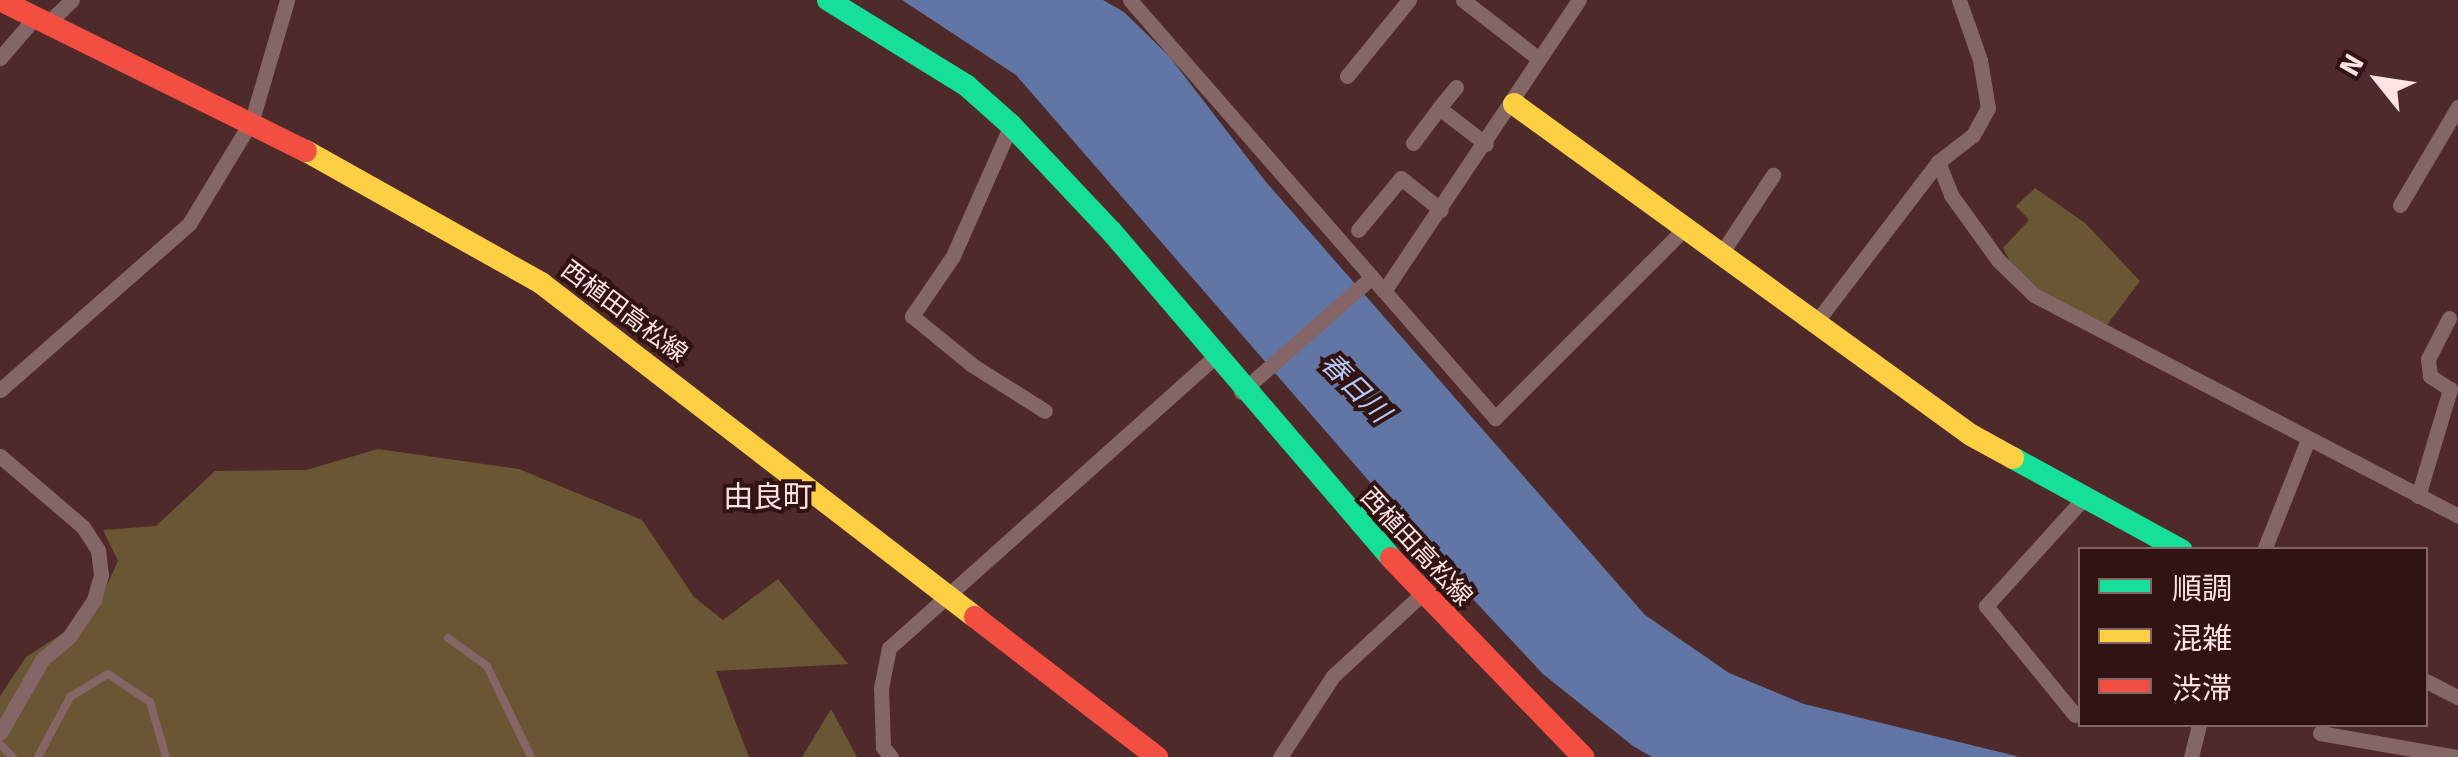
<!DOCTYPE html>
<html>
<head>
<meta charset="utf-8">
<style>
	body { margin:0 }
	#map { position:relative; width:2458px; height:757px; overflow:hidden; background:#4f2a2a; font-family:Signika,"Noto Sans JP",sans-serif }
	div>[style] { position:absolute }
	.green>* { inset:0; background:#6a5535 }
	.water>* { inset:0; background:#6276a5 }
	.lane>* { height:8px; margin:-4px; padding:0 4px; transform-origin:4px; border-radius:4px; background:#856666 }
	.street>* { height:15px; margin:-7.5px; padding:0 7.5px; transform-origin:7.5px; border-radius:7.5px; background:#856666 }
	.fast>* { height:22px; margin:-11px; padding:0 11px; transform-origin:11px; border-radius:11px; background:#16e098 }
	.slow>* { height:22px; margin:-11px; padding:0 11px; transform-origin:11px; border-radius:11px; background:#ffcf43 }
	.jam>* { height:22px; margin:-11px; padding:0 11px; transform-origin:11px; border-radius:11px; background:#f24e42 }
	span { translate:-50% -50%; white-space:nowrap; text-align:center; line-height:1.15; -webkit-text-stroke:8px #311312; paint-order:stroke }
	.street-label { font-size:25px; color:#fee4e1 }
	.water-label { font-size:28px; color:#b3caf8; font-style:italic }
	.quarter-label { font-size:30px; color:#fee4e1 }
	.legend { position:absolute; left:2078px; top:547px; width:350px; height:180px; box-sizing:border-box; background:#311312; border:2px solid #836765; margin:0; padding:12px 18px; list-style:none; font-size:30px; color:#fee4e1 }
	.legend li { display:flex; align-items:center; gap:20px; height:50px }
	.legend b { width:50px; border:2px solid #836765 }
	.north { position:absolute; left:2328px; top:30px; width:100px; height:100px; -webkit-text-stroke:8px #311312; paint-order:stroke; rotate:300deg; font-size:28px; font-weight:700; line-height:40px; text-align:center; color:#fee4e1 }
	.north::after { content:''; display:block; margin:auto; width:35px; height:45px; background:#fee4e1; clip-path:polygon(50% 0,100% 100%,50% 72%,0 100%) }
</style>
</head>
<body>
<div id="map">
	<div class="green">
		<i style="clip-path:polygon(2035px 188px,2085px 223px,2140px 281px,2104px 329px,2039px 292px,2014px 269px,2003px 248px,2029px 220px,2016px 206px)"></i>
		<i style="clip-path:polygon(378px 449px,519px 469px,642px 520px,694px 597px,723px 620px,778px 579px,848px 664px,716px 671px,749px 757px,0 757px,0 696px,26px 657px,94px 613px,118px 561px,103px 530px,156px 526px,215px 471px,306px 470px)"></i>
		<i style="clip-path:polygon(831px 709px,857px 757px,802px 757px)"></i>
	</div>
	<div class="water">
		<i style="clip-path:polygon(902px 0,1103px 0,1124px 12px,1169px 56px,1266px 182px,1645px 615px,1729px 673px,1804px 704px,2020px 757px,1652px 757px,1633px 746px,1543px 674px,1455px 580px,1016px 75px)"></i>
	</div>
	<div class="lane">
		<i style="left:448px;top:638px;width:48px;rotate:35.7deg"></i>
		<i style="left:487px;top:666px;width:101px;rotate:64.2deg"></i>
		<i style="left:0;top:744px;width:18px;rotate:45deg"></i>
		<i style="left:38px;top:757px;width:68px;rotate:-61.9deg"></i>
		<i style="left:70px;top:697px;width:44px;rotate:-31.2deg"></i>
		<i style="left:108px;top:674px;width:50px;rotate:33.7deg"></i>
		<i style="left:150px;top:702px;width:57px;rotate:73.8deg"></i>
	</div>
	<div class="street">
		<i style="left:1130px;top:0;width:386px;rotate:48.9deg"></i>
		<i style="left:1384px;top:291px;width:350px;rotate:-56.2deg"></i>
		<i style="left:1463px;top:0;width:96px;rotate:37.8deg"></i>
		<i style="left:51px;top:20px;width:29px;rotate:-44deg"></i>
		<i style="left:0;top:58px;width:57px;rotate:-49.3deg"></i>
		<i style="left:1347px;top:76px;width:98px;rotate:-50.8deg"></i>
		<i style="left:1439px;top:108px;width:27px;rotate:-51deg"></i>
		<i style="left:1011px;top:125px;width:143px;rotate:113.9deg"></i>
		<i style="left:953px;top:256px;width:73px;rotate:124.3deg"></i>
		<i style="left:912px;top:316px;width:77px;rotate:39.2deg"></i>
		<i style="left:972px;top:365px;width:86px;rotate:32.2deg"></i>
		<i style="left:1413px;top:143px;width:44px;rotate:-53.4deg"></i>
		<i style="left:1439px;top:108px;width:59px;rotate:37.5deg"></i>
		<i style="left:1938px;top:162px;width:35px;rotate:68deg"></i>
		<i style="left:1951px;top:195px;width:80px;rotate:54.1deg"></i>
		<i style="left:1998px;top:260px;width:50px;rotate:44.2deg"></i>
		<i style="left:2034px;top:295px;width:478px;rotate:27.5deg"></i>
		<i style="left:2400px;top:205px;width:114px;rotate:-59.4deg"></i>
		<i style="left:1358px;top:230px;width:67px;rotate:-50.4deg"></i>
		<i style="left:1401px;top:178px;width:51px;rotate:38.7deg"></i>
		<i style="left:1721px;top:254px;width:95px;rotate:-56.6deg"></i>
		<i style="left:1384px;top:291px;width:169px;rotate:48.8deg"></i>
		<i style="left:1495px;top:418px;width:267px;rotate:-45deg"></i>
		<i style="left:1817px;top:321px;width:200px;rotate:-52.7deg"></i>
		<i style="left:1938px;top:162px;width:44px;rotate:-37.6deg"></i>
		<i style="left:1973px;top:135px;width:31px;rotate:-61deg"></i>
		<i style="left:1988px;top:108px;width:49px;rotate:-99.5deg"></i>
		<i style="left:1980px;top:60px;width:64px;rotate:-109.3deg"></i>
		<i style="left:0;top:390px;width:252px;rotate:-41.3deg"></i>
		<i style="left:189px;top:224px;width:122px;rotate:-58.8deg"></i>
		<i style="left:252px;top:120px;width:125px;rotate:-73.7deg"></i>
		<i style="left:1241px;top:392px;width:174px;rotate:-41.3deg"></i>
		<i style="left:0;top:456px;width:109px;rotate:40.5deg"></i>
		<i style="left:83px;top:527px;width:27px;rotate:57deg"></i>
		<i style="left:98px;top:550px;width:25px;rotate:83deg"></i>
		<i style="left:101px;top:575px;width:26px;rotate:106deg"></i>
		<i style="left:94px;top:600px;width:45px;rotate:124deg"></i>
		<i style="left:69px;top:637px;width:35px;rotate:140deg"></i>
		<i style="left:42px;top:660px;width:84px;rotate:119.9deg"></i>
		<i style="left:2418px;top:496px;width:112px;rotate:-73.3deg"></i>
		<i style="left:2450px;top:389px;width:24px;rotate:-147deg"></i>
		<i style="left:2430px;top:376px;width:17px;rotate:-97deg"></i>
		<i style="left:2428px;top:359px;width:46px;rotate:-62.9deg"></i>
		<i style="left:2264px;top:550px;width:116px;rotate:-68.3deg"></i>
		<i style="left:2426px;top:681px;width:36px;rotate:27deg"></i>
		<i style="left:2075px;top:715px;width:141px;rotate:-129.2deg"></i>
		<i style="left:1986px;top:606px;width:147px;rotate:-47.8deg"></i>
		<i style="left:2320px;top:733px;width:139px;rotate:9.9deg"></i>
		<i style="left:891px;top:757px;width:13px;rotate:-129deg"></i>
		<i style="left:883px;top:747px;width:59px;rotate:-91.9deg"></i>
		<i style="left:881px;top:688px;width:41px;rotate:-78.7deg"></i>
		<i style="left:889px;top:648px;width:433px;rotate:-41.8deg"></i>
		<i style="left:1280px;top:757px;width:97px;rotate:-56.8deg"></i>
		<i style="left:1333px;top:676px;width:121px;rotate:-42.7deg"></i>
		<i style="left:2191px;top:757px;width:34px;rotate:-76deg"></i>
	</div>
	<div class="fast">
		<i style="left:828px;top:0;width:163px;rotate:31.7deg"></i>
		<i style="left:967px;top:86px;width:59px;rotate:41.6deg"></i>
		<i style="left:1011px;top:125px;width:146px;rotate:46.7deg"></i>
		<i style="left:1111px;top:231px;width:430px;rotate:49.4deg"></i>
		<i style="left:2013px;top:458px;width:192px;rotate:28.7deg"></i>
	</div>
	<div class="slow">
		<i style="left:1514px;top:104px;width:564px;rotate:35.92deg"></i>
		<i style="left:1971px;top:435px;width:48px;rotate:28.7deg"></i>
		<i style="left:306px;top:151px;width:270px;rotate:29.3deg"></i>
		<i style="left:541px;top:283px;width:548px;rotate:37.58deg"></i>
	</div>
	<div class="jam">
		<i style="left:0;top:0;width:341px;rotate:26.3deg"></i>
		<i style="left:1391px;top:558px;width:277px;rotate:46deg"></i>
		<i style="left:975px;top:617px;width:230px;rotate:37.6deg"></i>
	</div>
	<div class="street-label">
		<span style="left:624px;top:312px;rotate:37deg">西植田高松線</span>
		<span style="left:1416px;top:547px;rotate:47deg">西植田高松線</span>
	</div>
	<div class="water-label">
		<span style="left:1355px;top:388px;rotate:45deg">春日川</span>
	</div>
	<div class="quarter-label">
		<span style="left:768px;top:498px">由良町</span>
	</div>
	<ul class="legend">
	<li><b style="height:12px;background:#16e098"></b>順調</li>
	<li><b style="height:12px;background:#ffcf43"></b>混雑</li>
	<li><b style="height:12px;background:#f24e42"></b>渋滞</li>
	</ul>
	<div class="north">N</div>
</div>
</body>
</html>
